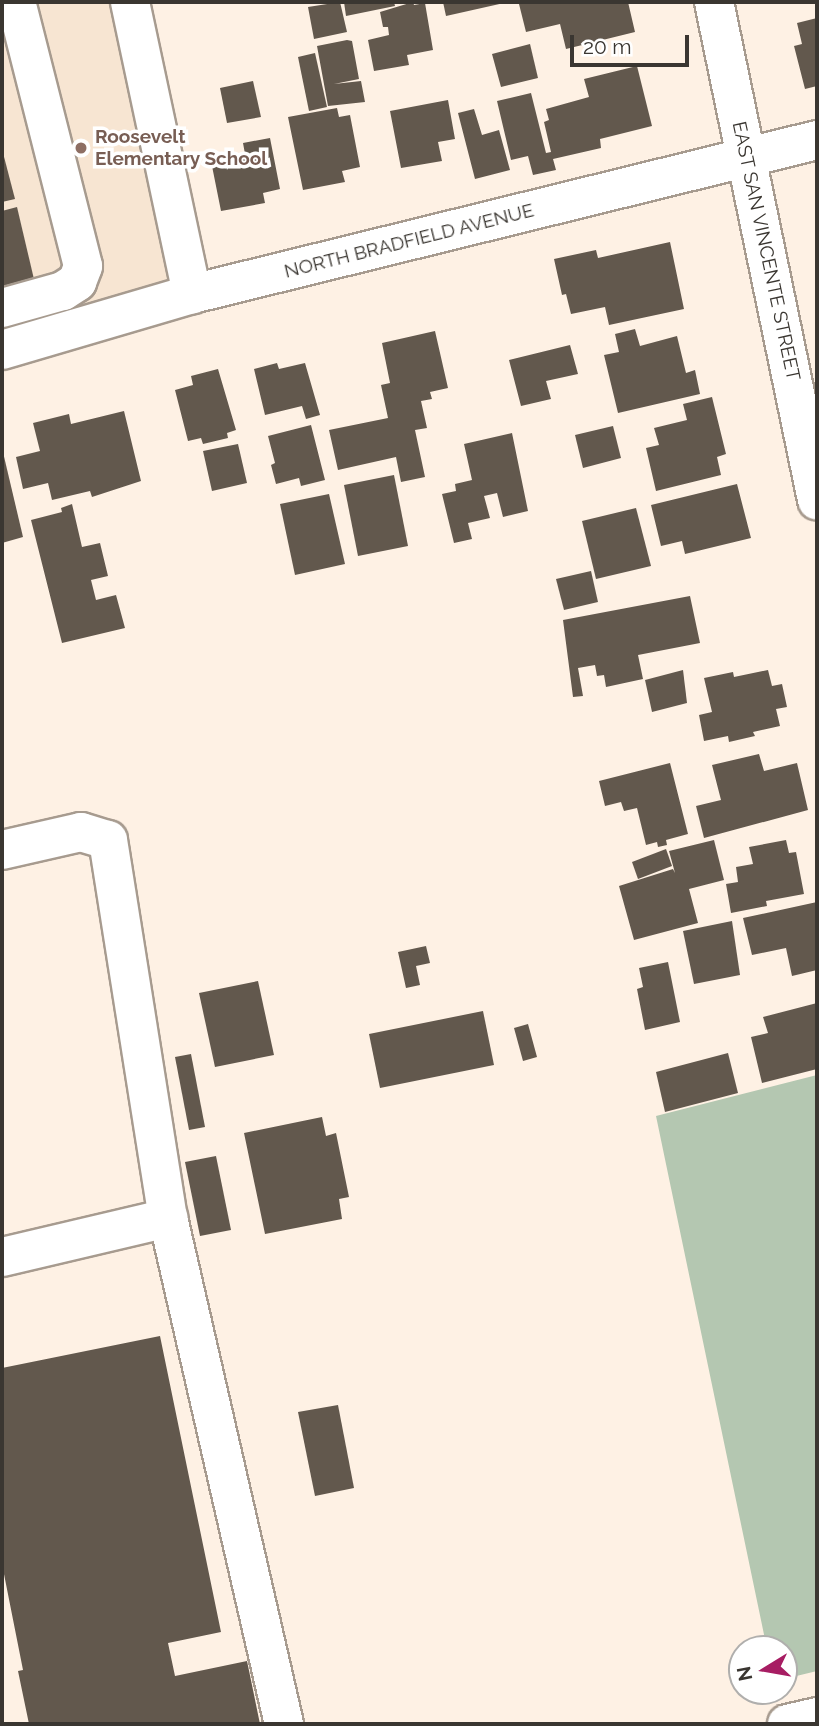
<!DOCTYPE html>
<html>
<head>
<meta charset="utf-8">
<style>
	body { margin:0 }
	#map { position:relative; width:819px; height:1726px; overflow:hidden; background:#fef1e4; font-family:Raleway,sans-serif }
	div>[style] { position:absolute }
	.built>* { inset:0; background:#f7e5d2 }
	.green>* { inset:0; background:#b4c7b1 }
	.building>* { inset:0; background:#62584d }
	.roads { filter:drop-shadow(2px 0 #a79b8f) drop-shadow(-2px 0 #a79b8f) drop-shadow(0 2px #a79b8f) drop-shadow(0 -2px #a79b8f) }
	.minor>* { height:38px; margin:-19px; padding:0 19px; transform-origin:19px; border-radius:19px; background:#fff }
	.dots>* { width:19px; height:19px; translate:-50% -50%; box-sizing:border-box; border:4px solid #fff; border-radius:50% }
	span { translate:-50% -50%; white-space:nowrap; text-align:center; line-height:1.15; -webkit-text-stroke:7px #fff; paint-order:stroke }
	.education-label { font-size:19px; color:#785e54; font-weight:700 }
	.left { translate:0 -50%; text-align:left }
	.street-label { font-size:19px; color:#3a3631 }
	.frame { position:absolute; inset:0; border:4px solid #3a3631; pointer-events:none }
	.north { position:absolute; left:728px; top:1635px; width:70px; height:70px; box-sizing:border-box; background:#fff; border:2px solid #b0afad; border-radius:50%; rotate:259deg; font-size:19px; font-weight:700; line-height:28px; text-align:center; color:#3a3631 }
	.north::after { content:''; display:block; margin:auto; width:24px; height:32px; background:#a71d63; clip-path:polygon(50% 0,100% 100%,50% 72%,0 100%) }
	.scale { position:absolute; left:570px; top:35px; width:119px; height:32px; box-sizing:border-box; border:4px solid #3a3631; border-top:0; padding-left:9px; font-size:21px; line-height:24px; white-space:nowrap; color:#3a3631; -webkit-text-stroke:5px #fff; paint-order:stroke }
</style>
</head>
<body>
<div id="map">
	<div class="built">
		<i style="clip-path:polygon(2px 2px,130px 2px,192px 294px,2px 350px)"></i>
	</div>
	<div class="green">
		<i style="clip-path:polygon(817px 1075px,817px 1671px,784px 1679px,784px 1649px,767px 1649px,656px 1116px)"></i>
	</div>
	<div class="building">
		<i style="clip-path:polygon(340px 2px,347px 32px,314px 39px,308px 7px)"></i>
		<i style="clip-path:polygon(344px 2px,394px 2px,395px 6px,346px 16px)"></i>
		<i style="clip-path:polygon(413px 2px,414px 5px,425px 3px,433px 50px,407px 55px,409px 65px,374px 71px,368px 40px,389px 35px,388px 27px,383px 27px,380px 12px)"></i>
		<i style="clip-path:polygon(443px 2px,504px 2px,504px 3px,446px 16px)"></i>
		<i style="clip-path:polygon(528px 2px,628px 2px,635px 32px,566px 49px,560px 24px,526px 32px,519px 4px)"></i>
		<i style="clip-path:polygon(817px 18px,817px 86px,805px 89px,794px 46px,802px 44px,797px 23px)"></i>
		<i style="clip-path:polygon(347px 40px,352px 41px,359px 79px,334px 84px,361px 81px,365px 102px,328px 106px,317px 46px)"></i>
		<i style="clip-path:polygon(530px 44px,538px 78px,501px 87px,492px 54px)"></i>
		<i style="clip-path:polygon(315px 53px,327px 107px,309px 111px,298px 57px)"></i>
		<i style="clip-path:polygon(637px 66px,652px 126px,600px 139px,601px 148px,553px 159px,556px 170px,533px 175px,528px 156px,511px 160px,497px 101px,531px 93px,546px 153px,551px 152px,544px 122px,549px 120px,546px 109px,589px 97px,584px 79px)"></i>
		<i style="clip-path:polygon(253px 81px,261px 117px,227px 123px,220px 88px)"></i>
		<i style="clip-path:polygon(448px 100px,455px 139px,438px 142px,442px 161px,401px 168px,390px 111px)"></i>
		<i style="clip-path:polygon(337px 108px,339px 117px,350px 115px,360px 167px,342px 171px,345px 182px,303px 190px,288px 117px)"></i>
		<i style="clip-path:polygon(474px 109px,482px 135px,499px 130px,510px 170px,475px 179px,458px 113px)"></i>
		<i style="clip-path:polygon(270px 138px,280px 189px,263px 193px,265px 203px,221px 211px,211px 161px,245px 154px,243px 143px)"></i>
		<i style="clip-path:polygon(2px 149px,15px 199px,2px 202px)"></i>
		<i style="clip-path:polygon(17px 207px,37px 292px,2px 301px,2px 211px)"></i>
		<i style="clip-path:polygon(670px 242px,684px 309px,609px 325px,605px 307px,571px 314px,566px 294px,562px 295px,554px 259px,596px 250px,598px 258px)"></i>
		<i style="clip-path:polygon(635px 329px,640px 346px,677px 336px,686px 373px,695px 370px,700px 394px,618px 413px,604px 355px,619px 352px,615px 334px)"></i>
		<i style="clip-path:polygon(435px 331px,448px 388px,430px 392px,432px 399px,421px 401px,427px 428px,415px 430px,425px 477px,401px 482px,396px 457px,338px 470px,329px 430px,388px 418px,381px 385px,390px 383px,382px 343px)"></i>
		<i style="clip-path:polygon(570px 345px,578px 374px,546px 381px,551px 399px,521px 406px,509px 360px)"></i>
		<i style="clip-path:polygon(277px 363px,279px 369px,305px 363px,320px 415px,306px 419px,302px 406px,265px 415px,254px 369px)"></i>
		<i style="clip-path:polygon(218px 369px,236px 430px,227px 433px,228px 438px,203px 444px,201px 438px,188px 441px,175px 390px,193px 385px,191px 376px)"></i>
		<i style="clip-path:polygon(712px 397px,726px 454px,717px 457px,721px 475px,656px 491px,646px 448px,659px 445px,654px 428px,687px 420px,683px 404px)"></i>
		<i style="clip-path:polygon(124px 411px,141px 481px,92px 497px,90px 491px,52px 500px,48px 483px,23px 489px,16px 457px,40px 451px,33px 423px,69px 414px,71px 424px)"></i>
		<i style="clip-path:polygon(311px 425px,325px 480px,301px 486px,299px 478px,276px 484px,271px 465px,275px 463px,268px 436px)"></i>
		<i style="clip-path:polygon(613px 426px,621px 458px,583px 468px,575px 435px)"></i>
		<i style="clip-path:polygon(512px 433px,528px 511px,503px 517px,497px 493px,484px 496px,490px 518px,468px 523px,472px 539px,454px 543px,442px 494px,456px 491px,455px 484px,472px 480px,464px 444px)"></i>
		<i style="clip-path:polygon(238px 444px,247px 483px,212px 491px,203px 451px)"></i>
		<i style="clip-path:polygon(2px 448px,23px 537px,2px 543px)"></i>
		<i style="clip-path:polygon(394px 475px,408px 546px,358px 556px,344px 485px)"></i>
		<i style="clip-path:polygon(737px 484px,751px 538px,685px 554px,682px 541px,661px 546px,651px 505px)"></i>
		<i style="clip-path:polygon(329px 494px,345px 564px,295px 575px,280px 504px)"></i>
		<i style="clip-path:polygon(72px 504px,82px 547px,100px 543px,108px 576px,91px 580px,96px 600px,116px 595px,125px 628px,62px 643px,31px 520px,62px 512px,61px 508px)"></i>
		<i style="clip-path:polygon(636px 508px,651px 566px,596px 579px,582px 521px)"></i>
		<i style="clip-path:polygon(591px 571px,598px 602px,564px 610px,556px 579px)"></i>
		<i style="clip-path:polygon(690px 596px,700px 643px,638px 655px,643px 679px,606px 687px,604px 675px,597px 676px,595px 665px,578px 668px,583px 696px,573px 697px,563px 620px)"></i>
		<i style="clip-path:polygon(683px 670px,687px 703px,652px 712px,645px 680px)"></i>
		<i style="clip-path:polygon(768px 670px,772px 686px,782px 684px,787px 707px,776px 709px,780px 726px,753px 732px,755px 736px,729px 742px,728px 736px,704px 741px,699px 715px,712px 712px,704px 678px,733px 672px,734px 677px)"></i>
		<i style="clip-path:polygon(759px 754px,764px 771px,797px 763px,808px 810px,704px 838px,696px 806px,721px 800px,712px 765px)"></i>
		<i style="clip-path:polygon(670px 763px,688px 834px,666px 840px,667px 845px,658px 847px,657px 842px,646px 845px,637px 808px,624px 811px,621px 802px,605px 806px,599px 781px)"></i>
		<i style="clip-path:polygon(714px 840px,724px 880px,689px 889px,698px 923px,634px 940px,619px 886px,673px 869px,675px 873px,669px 851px)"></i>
		<i style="clip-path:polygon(786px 840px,789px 853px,796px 852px,804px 894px,766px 901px,767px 906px,731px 913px,726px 884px,738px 882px,736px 867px,753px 864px,749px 847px)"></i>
		<i style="clip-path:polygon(666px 849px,672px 866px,638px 879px,632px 862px)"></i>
		<i style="clip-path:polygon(817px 902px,817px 970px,792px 976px,786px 948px,752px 955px,743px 918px)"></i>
		<i style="clip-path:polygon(732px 921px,740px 975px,694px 984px,683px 931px)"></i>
		<i style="clip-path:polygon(426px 946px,430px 963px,416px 966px,420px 985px,406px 988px,398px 952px)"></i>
		<i style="clip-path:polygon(668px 962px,680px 1022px,645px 1030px,637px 989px,643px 987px,639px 968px)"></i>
		<i style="clip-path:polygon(258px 981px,274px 1055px,215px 1067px,199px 993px)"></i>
		<i style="clip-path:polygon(817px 1003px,817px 1069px,762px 1083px,751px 1037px,768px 1033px,763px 1017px)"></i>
		<i style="clip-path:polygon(483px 1011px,494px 1065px,380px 1088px,369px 1034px)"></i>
		<i style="clip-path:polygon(528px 1024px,537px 1057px,523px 1061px,514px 1028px)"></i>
		<i style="clip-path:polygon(728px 1053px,738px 1093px,665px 1112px,656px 1072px)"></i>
		<i style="clip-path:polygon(191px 1054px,205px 1127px,189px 1130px,175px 1057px)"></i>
		<i style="clip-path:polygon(322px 1117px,326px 1136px,336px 1133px,349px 1197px,339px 1199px,342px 1219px,265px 1234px,244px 1133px)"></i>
		<i style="clip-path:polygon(216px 1156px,231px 1230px,200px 1236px,185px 1162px)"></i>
		<i style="clip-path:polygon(160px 1336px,221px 1632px,168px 1643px,175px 1676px,247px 1661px,260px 1724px,29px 1724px,18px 1671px,23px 1670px,2px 1564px,2px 1368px)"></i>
		<i style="clip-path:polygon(338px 1405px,354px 1488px,315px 1496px,298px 1412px)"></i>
	</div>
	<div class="roads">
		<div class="minor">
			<i style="left:130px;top:2px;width:299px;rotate:78deg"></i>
			<i style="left:714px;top:2px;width:509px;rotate:78.31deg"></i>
			<i style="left:2px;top:308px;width:63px;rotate:-15.6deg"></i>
			<i style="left:63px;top:291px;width:17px;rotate:-33deg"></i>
			<i style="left:77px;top:282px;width:17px;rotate:-69deg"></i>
			<i style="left:83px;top:266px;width:272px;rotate:-104.2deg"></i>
			<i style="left:2px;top:350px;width:198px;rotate:-16.4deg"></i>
			<i style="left:192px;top:294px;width:644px;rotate:-13.84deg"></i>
			<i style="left:2px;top:850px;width:81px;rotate:-12.8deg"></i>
			<i style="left:81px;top:832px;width:28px;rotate:17deg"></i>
			<i style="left:108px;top:840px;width:383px;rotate:81deg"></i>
			<i style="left:168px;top:1218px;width:519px;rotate:77.09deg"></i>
			<i style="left:2px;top:1257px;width:171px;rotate:-13.2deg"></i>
			<i style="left:787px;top:1724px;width:31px;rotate:-13deg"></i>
		</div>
	</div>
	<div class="dots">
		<i style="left:81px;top:148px;background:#8d6e63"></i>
	</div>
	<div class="education-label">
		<span class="left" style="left:95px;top:148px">Roosevelt<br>Elementary School</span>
	</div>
	<div class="street-label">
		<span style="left:409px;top:241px;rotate:-14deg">NORTH BRADFIELD AVENUE</span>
		<span style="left:766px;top:251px;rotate:78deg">EAST SAN VINCENTE STREET</span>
	</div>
	<div class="frame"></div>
	<div class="north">N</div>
	<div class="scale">20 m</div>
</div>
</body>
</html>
